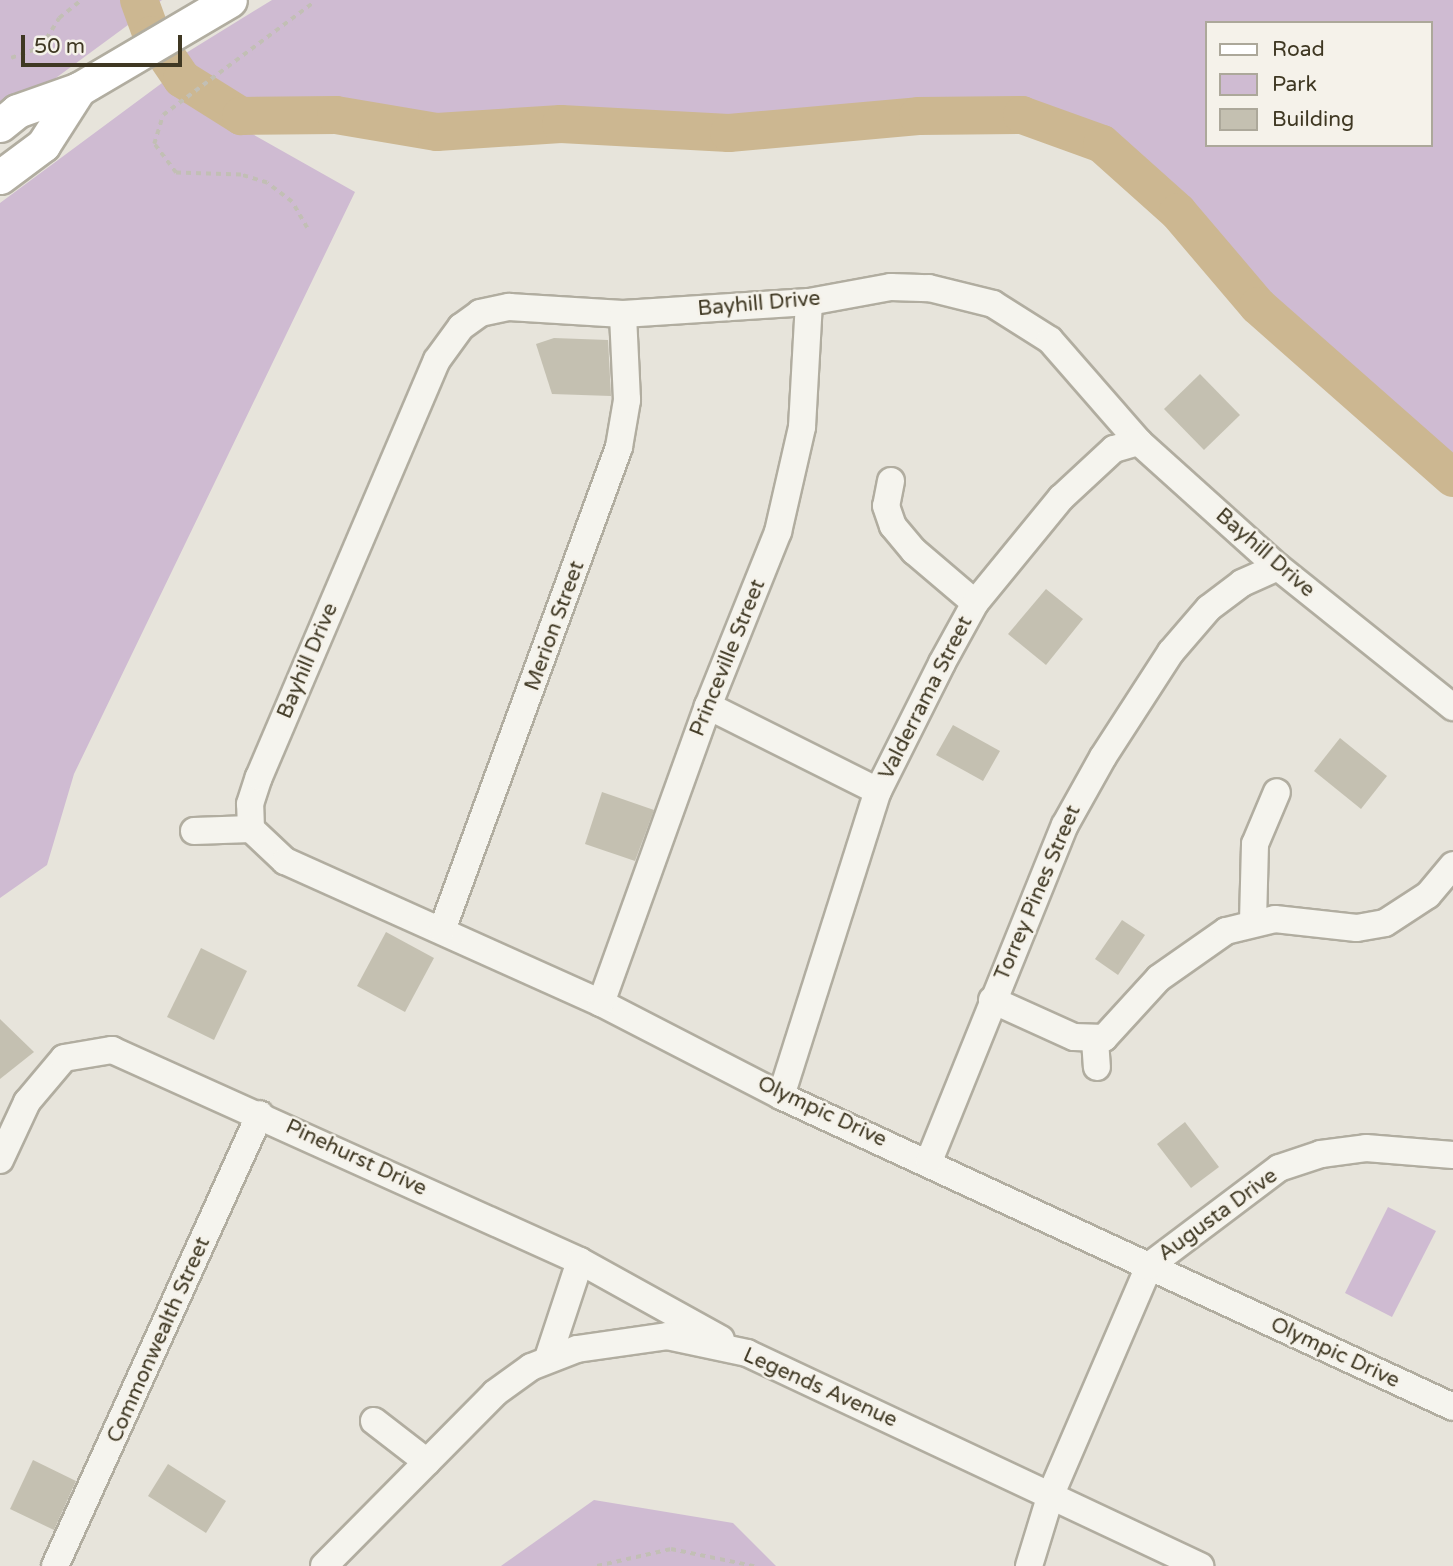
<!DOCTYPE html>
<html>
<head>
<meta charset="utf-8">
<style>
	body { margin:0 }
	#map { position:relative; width:1453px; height:1566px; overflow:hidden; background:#e7e4db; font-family:"Varela Round",sans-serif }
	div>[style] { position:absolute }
	.green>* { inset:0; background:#cfbbd2 }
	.river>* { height:38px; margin:-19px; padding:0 19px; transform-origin:19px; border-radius:19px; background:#ccb791 }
	.building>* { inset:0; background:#c4c0b1 }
	.path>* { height:3.5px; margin-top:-1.75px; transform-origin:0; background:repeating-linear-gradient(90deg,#c2bfb5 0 5px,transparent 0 10px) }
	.roads { filter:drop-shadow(2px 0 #b1ada0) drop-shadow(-2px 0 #b1ada0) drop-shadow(0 2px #b1ada0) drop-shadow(0 -2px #b1ada0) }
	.minor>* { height:26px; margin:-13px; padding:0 13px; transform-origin:13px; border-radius:13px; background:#f5f4ee }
	.major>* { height:33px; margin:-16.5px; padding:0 16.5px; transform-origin:16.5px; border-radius:16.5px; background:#fff }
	span { translate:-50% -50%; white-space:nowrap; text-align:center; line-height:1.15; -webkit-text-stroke:5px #f5f2ea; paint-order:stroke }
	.street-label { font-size:21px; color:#3f3823 }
	.legend { position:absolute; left:1205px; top:21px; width:228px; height:126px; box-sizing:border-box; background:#f5f2ea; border:2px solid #aca89a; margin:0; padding:9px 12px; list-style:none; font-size:21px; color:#3f3823 }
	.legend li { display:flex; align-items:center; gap:14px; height:35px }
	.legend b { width:35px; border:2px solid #aca89a }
	.scale { position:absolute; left:21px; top:35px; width:161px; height:32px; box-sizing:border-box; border:4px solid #3f3823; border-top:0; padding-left:9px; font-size:21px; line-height:24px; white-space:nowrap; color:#3f3823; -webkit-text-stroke:5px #f5f2ea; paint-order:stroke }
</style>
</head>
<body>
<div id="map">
	<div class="green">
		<i style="clip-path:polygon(0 0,162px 0,0 119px)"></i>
		<i style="clip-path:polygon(evenodd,272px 0,1453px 0,1453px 478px,1258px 306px,1178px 212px,1102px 144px,1021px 115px,918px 116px,729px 133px,561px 124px,437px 132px,336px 115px,241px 116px,180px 86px,173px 61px,272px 0,1206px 23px,1430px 23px,1430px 145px,1206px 145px,1206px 23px)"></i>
		<i style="clip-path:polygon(162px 83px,355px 192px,74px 774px,47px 865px,0 898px,0 203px)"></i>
		<i style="clip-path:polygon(1388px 1207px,1436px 1231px,1392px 1317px,1345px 1293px)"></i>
		<i style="clip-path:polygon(594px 1500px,733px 1523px,776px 1566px,501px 1566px)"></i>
	</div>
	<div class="river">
		<i style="left:139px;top:0;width:37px;rotate:70deg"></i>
		<i style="left:152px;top:35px;width:53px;rotate:55.7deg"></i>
		<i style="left:182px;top:79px;width:70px;rotate:32.1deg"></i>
		<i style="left:241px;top:116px;width:95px;rotate:-0.6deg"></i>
		<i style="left:336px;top:115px;width:102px;rotate:9.6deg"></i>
		<i style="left:437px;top:132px;width:124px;rotate:-3.7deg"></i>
		<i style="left:561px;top:124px;width:168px;rotate:3.1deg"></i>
		<i style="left:729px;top:133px;width:190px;rotate:-5.1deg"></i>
		<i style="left:918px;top:116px;width:104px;rotate:-0.6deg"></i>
		<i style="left:1022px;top:115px;width:85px;rotate:19.9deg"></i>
		<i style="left:1102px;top:144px;width:102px;rotate:41.8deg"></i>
		<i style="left:1178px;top:212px;width:123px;rotate:49.6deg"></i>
		<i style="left:1258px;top:306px;width:260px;rotate:41.4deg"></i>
	</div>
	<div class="building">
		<i style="clip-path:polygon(554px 338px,608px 340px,611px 396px,552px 394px,536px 344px)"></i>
		<i style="clip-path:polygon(1200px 374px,1240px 415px,1204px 450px,1164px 409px)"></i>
		<i style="clip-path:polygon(1046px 589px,1083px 619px,1046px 665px,1008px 634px)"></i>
		<i style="clip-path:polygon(953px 725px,1000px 751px,983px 781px,936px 755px)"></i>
		<i style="clip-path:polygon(1340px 738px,1387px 776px,1361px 809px,1314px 771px)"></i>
		<i style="clip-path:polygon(602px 792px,654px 810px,635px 861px,585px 844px)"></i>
		<i style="clip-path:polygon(1122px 920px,1145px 935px,1118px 975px,1095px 959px)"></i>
		<i style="clip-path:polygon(386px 932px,434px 958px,405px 1012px,357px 986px)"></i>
		<i style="clip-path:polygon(201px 948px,247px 971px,214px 1040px,167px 1017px)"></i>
		<i style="clip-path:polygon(0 1019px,34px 1052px,0 1079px)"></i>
		<i style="clip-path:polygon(1185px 1122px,1219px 1167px,1191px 1188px,1157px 1144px)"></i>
		<i style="clip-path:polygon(33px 1460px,76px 1481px,54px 1530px,10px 1509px)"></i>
		<i style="clip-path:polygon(168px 1464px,226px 1501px,206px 1533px,148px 1496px)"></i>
	</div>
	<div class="path">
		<i style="left:11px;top:58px;width:32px;rotate:-20deg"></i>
		<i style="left:41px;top:47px;width:34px;rotate:-58deg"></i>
		<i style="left:59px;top:18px;width:28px;rotate:-39deg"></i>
		<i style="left:307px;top:228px;width:30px;rotate:-120deg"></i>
		<i style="left:292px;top:202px;width:31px;rotate:-143deg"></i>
		<i style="left:267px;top:183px;width:27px;rotate:-163deg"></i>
		<i style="left:241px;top:175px;width:65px;rotate:-178.2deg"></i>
		<i style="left:176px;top:173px;width:36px;rotate:-127deg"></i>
		<i style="left:154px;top:144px;width:30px;rotate:-73deg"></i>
		<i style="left:163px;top:115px;width:189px;rotate:-36.8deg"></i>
		<i style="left:597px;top:1566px;width:76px;rotate:-12.9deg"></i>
		<i style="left:671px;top:1549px;width:85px;rotate:11.6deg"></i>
	</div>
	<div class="roads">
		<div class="minor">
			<i style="left:891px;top:481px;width:25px;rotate:101deg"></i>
			<i style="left:886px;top:506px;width:21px;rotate:71deg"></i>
			<i style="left:893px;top:526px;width:33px;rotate:50deg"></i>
			<i style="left:914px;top:551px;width:80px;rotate:40.4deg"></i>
			<i style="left:708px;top:706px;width:190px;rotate:26.6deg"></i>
			<i style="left:251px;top:829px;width:25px;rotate:-92deg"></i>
			<i style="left:250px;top:804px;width:28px;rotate:-72deg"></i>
			<i style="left:259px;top:777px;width:453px;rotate:-66.9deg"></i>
			<i style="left:437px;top:360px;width:41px;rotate:-54deg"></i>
			<i style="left:461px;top:327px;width:24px;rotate:-36deg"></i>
			<i style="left:480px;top:313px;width:30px;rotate:-12deg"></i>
			<i style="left:509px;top:307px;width:114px;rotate:3.5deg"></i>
			<i style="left:623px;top:314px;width:186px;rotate:-3.7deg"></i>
			<i style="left:809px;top:302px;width:83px;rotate:-10.4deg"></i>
			<i style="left:891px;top:287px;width:38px;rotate:2deg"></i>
			<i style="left:929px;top:288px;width:66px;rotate:14deg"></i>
			<i style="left:993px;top:304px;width:67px;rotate:32.3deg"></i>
			<i style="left:1050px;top:340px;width:135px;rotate:48.9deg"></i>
			<i style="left:1139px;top:442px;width:187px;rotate:42deg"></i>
			<i style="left:1278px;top:567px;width:224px;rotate:38.7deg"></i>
			<i style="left:251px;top:829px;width:47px;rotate:43.3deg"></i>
			<i style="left:285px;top:861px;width:346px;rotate:24.2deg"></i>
			<i style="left:601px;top:1003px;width:203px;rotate:27.3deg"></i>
			<i style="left:781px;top:1096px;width:740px;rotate:24.83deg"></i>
			<i style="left:194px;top:831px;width:57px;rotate:-2deg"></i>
			<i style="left:1253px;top:921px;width:77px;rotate:-88.5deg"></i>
			<i style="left:1255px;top:844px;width:56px;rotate:-67.1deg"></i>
			<i style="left:442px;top:930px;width:514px;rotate:-69.87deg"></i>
			<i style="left:619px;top:447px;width:48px;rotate:-80.3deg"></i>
			<i style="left:627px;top:400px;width:86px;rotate:-92.7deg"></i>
			<i style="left:992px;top:1000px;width:90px;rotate:24.3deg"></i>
			<i style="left:1074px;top:1037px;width:30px;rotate:2deg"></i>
			<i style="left:1104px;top:1038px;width:81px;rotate:-47.5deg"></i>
			<i style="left:1159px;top:978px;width:82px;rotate:-35deg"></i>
			<i style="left:1226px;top:931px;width:50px;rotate:-13.8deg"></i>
			<i style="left:1275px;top:919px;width:82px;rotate:6.3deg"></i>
			<i style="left:1357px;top:928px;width:28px;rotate:-10deg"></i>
			<i style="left:1385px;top:923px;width:51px;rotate:-33.1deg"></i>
			<i style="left:1428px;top:895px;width:39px;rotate:-50deg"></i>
			<i style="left:601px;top:1003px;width:316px;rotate:-70.2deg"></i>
			<i style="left:708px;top:706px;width:188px;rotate:-68.1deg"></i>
			<i style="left:778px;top:532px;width:108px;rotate:-77.1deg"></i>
			<i style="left:802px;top:427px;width:125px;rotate:-86.8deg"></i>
			<i style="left:1095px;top:1040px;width:27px;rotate:86deg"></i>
			<i style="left:781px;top:1096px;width:320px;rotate:-72.4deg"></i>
			<i style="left:878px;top:791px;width:143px;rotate:-63.4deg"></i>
			<i style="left:942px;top:663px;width:68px;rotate:-61.2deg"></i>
			<i style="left:975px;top:603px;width:136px;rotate:-50.7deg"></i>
			<i style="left:1061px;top:498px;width:72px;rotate:-42.8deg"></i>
			<i style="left:1114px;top:449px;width:26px;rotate:-16deg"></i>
			<i style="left:0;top:1160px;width:64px;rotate:-65deg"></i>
			<i style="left:27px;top:1102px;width:57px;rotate:-49.9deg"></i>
			<i style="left:64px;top:1058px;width:49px;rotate:-9.5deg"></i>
			<i style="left:112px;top:1050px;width:513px;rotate:24.27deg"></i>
			<i style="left:580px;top:1261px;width:161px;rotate:29deg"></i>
			<i style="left:929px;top:1161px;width:362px;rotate:-68deg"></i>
			<i style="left:1065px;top:825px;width:78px;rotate:-60.8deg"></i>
			<i style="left:1103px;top:757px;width:125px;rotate:-57.1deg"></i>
			<i style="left:1171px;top:652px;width:58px;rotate:-49.2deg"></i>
			<i style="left:1209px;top:608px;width:41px;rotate:-37.1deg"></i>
			<i style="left:1242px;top:583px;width:39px;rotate:-24deg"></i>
			<i style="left:548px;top:1358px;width:102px;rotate:-71.7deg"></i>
			<i style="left:374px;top:1421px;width:67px;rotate:37.7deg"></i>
			<i style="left:55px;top:1566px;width:496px;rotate:-65.6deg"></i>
			<i style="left:324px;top:1566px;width:243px;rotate:-45.3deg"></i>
			<i style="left:495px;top:1393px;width:44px;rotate:-35.8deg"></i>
			<i style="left:531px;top:1367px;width:49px;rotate:-21.4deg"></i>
			<i style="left:577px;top:1349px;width:91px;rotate:-8.2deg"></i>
			<i style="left:667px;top:1336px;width:82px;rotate:12deg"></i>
			<i style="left:747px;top:1353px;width:501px;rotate:25.18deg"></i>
			<i style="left:1029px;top:1566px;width:75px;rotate:-73deg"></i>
			<i style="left:1051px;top:1494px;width:248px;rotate:-66.7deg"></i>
			<i style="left:1149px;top:1266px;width:163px;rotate:-37deg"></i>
			<i style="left:1279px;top:1168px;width:44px;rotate:-18.4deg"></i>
			<i style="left:1321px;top:1154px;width:45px;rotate:-7.6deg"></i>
			<i style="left:1366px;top:1148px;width:87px;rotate:4.6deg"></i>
		</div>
		<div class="major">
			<i style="left:0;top:125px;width:22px;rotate:-39deg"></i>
			<i style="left:17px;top:111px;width:66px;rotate:-19.5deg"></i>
			<i style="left:79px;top:89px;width:175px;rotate:-30.5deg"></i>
			<i style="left:0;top:177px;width:54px;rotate:-36.7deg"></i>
			<i style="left:43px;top:145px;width:67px;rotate:-57.3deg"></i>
		</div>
	</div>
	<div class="street-label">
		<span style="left:759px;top:304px;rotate:-5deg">Bayhill Drive</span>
		<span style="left:1265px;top:553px;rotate:41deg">Bayhill Drive</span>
		<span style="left:555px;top:626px;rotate:-70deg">Merion Street</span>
		<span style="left:728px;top:658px;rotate:-68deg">Princeville Street</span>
		<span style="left:308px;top:661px;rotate:-67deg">Bayhill Drive</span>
		<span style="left:926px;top:698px;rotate:-63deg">Valderrama Street</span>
		<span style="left:1038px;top:893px;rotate:-67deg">Torrey Pines Street</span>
		<span style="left:822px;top:1112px;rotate:25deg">Olympic Drive</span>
		<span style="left:356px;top:1158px;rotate:25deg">Pinehurst Drive</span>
		<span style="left:1218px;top:1215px;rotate:-36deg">Augusta Drive</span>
		<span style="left:159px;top:1340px;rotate:-66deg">Commonwealth Street</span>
		<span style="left:1335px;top:1353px;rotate:25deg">Olympic Drive</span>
		<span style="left:820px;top:1388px;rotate:24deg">Legends Avenue</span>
	</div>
	<ul class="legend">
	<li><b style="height:9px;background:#fff"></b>Road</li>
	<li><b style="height:19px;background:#cfbbd2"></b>Park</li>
	<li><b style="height:19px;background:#c4c0b1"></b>Building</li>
	</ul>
	<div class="scale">50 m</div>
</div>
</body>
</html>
